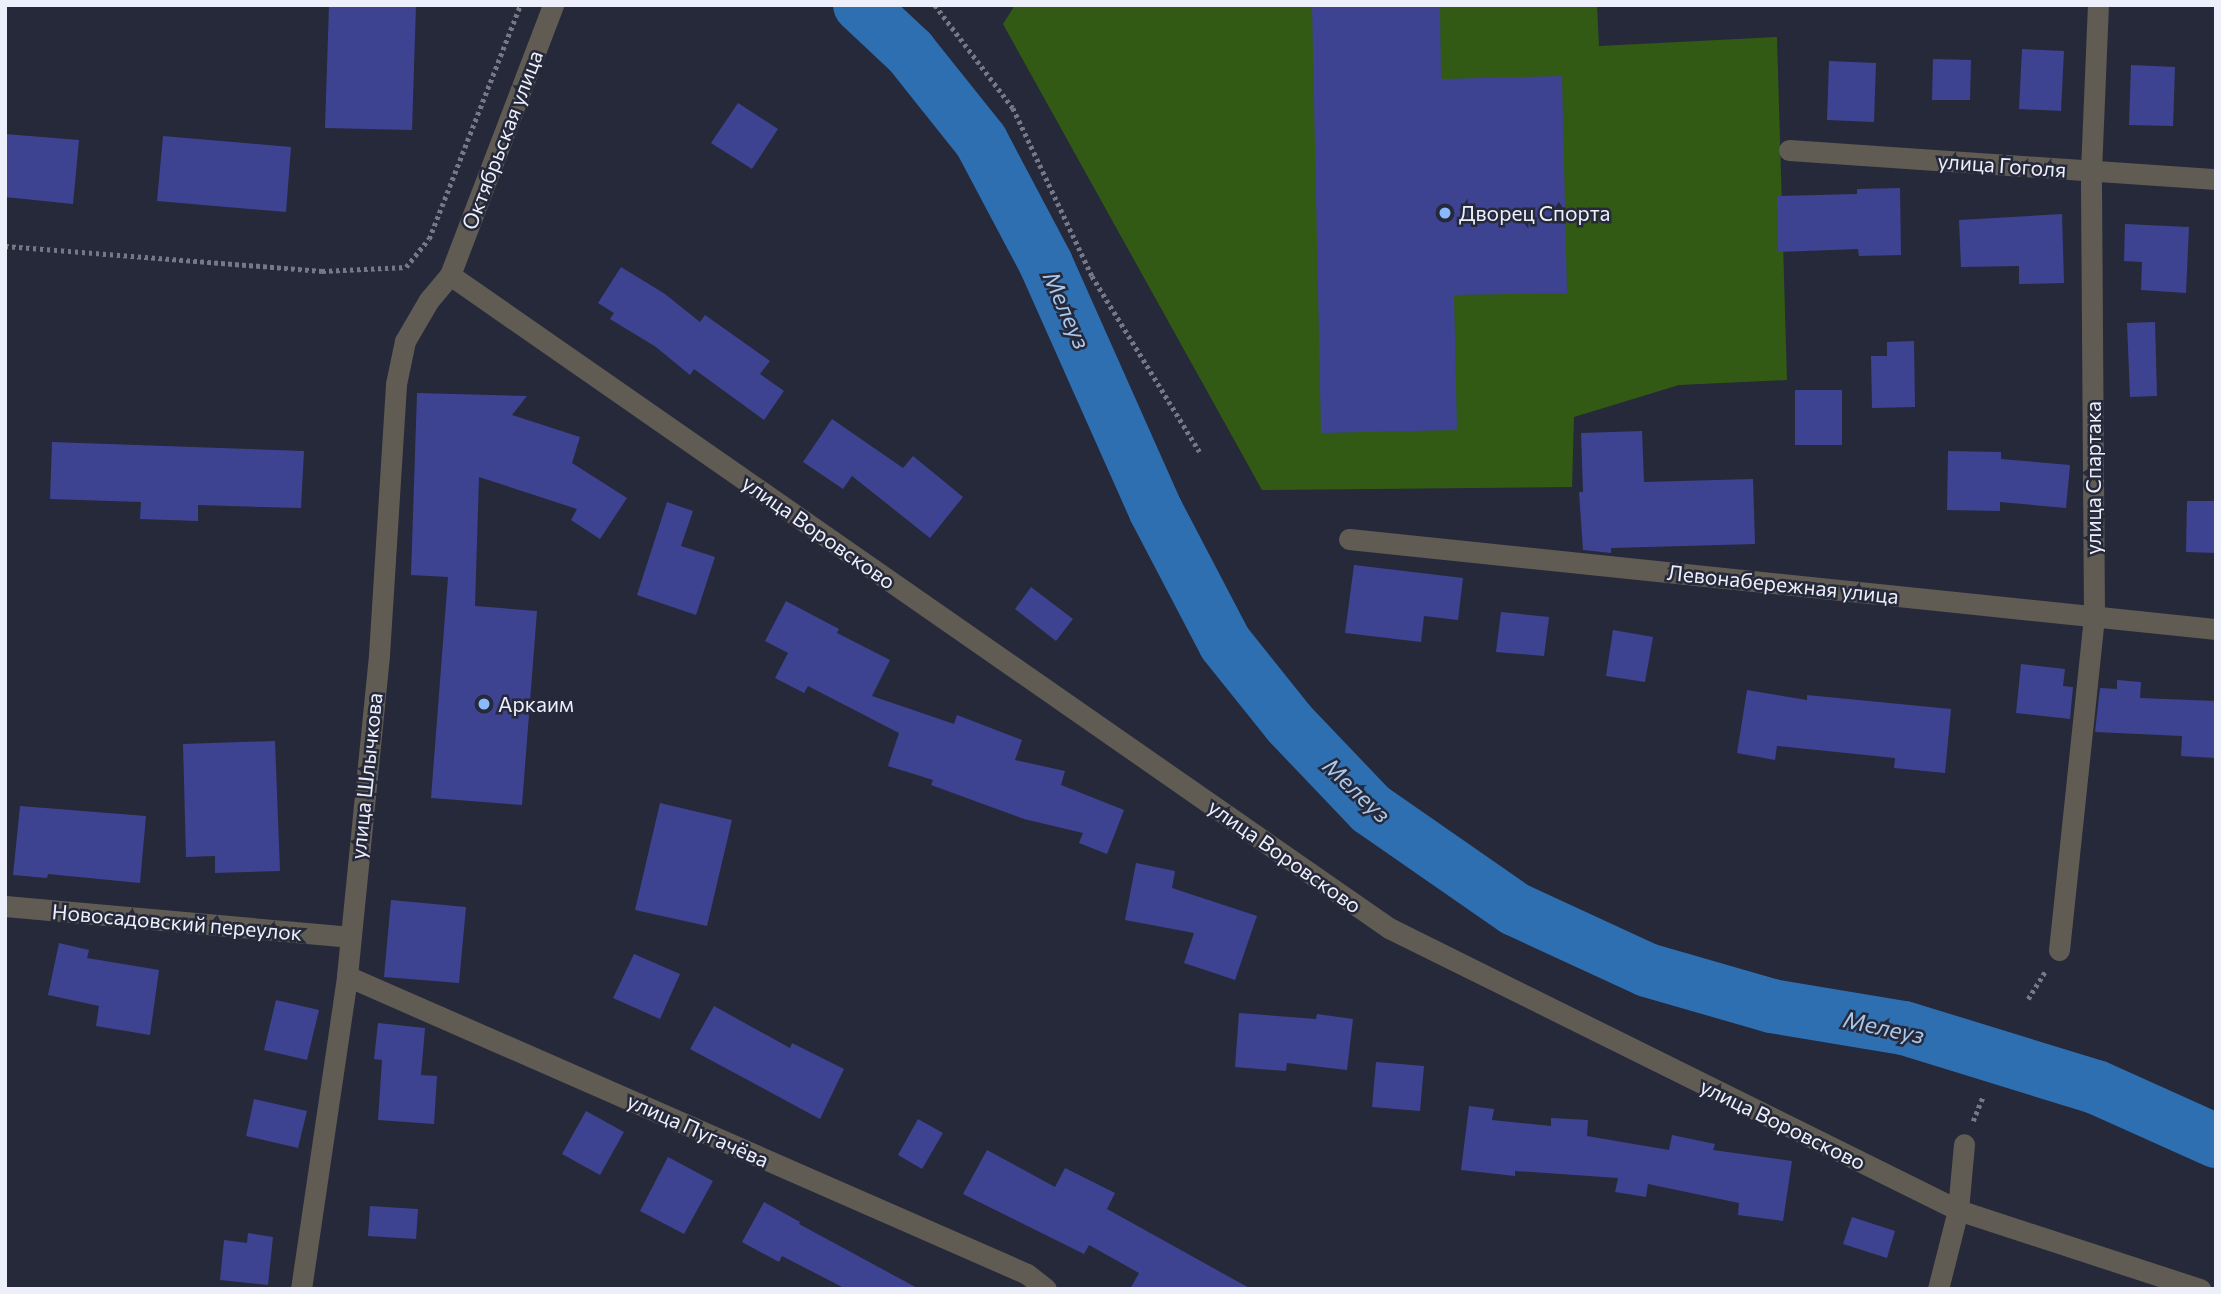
<!DOCTYPE html>
<html>
<head>
<meta charset="utf-8">
<style>
	body { margin:0 }
	#map { position:relative; width:2221px; height:1294px; overflow:hidden; background:#26293a; font-family:Commissioner,sans-serif }
	div>[style] { position:absolute }
	.green>* { inset:0; background:#325a15 }
	.river>* { height:54px; margin:-27px; padding:0 27px; transform-origin:27px; border-radius:27px; background:#2e6fb2 }
	.building>* { inset:0; background:#3d4390 }
	.path>* { height:4.5px; margin-top:-2.25px; transform-origin:0; background:repeating-linear-gradient(90deg,#767887 0 3.5px,transparent 0 7px) }
	.minor>* { height:21px; margin:-10.5px; padding:0 10.5px; transform-origin:10.5px; border-radius:10.5px; background:#605c54 }
	.dots>* { width:19px; height:19px; translate:-50% -50%; box-sizing:border-box; border:4px solid #26293a; border-radius:50% }
	span { translate:-50% -50%; white-space:nowrap; text-align:center; line-height:1.15; -webkit-text-stroke:5px #26293a; paint-order:stroke }
	.street-label { font-size:21px; color:#edeffb }
	.poi-label { font-size:21px; color:#edeffb }
	.left { translate:0 -50%; text-align:left }
	.water-label { font-size:23px; color:#a8c8ec; font-style:italic }
	.frame { position:absolute; inset:0; border:7px solid #edeffb; pointer-events:none }
</style>
</head>
<body>
<div id="map">
	<div class="green">
		<i style="clip-path:polygon(1015px 5px,1597px 5px,1599px 46px,1777px 37px,1787px 380px,1679px 385px,1574px 417px,1572px 487px,1262px 490px,1003px 24px)"></i>
	</div>
	<div class="river">
		<i style="left:860px;top:5px;width:69px;rotate:43.2deg"></i>
		<i style="left:910px;top:52px;width:114px;rotate:51.4deg"></i>
		<i style="left:981px;top:141px;width:139px;rotate:62.1deg"></i>
		<i style="left:1046px;top:264px;width:270px;rotate:66deg"></i>
		<i style="left:1156px;top:511px;width:149px;rotate:62.4deg"></i>
		<i style="left:1225px;top:643px;width:102px;rotate:51.3deg"></i>
		<i style="left:1289px;top:723px;width:119px;rotate:46.4deg"></i>
		<i style="left:1371px;top:809px;width:175px;rotate:34.8deg"></i>
		<i style="left:1515px;top:909px;width:145px;rotate:24.8deg"></i>
		<i style="left:1647px;top:970px;width:130px;rotate:16.1deg"></i>
		<i style="left:1772px;top:1006px;width:134px;rotate:9.5deg"></i>
		<i style="left:1904px;top:1028px;width:201px;rotate:17.1deg"></i>
		<i style="left:2096px;top:1087px;width:132px;rotate:24.2deg"></i>
	</div>
	<div class="building">
		<i style="clip-path:polygon(329px 5px,416px 5px,412px 130px,325px 128px)"></i>
		<i style="clip-path:polygon(1312px 5px,1440px 5px,1441px 79px,1562px 76px,1567px 293px,1454px 295px,1457px 430px,1321px 433px)"></i>
		<i style="clip-path:polygon(2022px 49px,2064px 51px,2061px 111px,2019px 109px)"></i>
		<i style="clip-path:polygon(1933px 59px,1971px 60px,1970px 100px,1932px 100px)"></i>
		<i style="clip-path:polygon(1829px 61px,1876px 63px,1874px 122px,1827px 120px)"></i>
		<i style="clip-path:polygon(2131px 65px,2175px 67px,2173px 126px,2129px 125px)"></i>
		<i style="clip-path:polygon(738px 103px,778px 129px,752px 169px,711px 143px)"></i>
		<i style="clip-path:polygon(5px 134px,79px 140px,73px 204px,5px 197px)"></i>
		<i style="clip-path:polygon(163px 136px,291px 147px,286px 212px,157px 201px)"></i>
		<i style="clip-path:polygon(1900px 188px,1901px 255px,1859px 256px,1858px 249px,1778px 252px,1777px 196px,1857px 194px,1857px 189px)"></i>
		<i style="clip-path:polygon(2062px 214px,2064px 283px,2019px 284px,2019px 266px,1961px 267px,1959px 220px)"></i>
		<i style="clip-path:polygon(2125px 224px,2189px 227px,2186px 293px,2141px 290px,2142px 262px,2124px 261px)"></i>
		<i style="clip-path:polygon(621px 267px,665px 294px,700px 322px,705px 315px,770px 361px,760px 374px,784px 391px,764px 420px,694px 369px,690px 375px,656px 347px,610px 319px,614px 313px,598px 303px)"></i>
		<i style="clip-path:polygon(2155px 322px,2157px 396px,2130px 397px,2127px 323px)"></i>
		<i style="clip-path:polygon(1914px 341px,1915px 407px,1872px 408px,1871px 356px,1887px 356px,1887px 342px)"></i>
		<i style="clip-path:polygon(1795px 390px,1842px 390px,1842px 445px,1795px 445px)"></i>
		<i style="clip-path:polygon(417px 393px,527px 396px,512px 415px,580px 437px,572px 463px,627px 498px,600px 539px,571px 520px,577px 509px,479px 477px,475px 606px,537px 611px,522px 805px,431px 798px,448px 577px,411px 575px)"></i>
		<i style="clip-path:polygon(832px 419px,903px 468px,913px 456px,963px 497px,930px 538px,852px 476px,843px 489px,803px 462px)"></i>
		<i style="clip-path:polygon(1642px 431px,1644px 482px,1753px 479px,1755px 544px,1611px 548px,1611px 553px,1583px 550px,1579px 492px,1583px 492px,1581px 433px)"></i>
		<i style="clip-path:polygon(52px 442px,304px 451px,301px 508px,198px 505px,198px 521px,140px 519px,141px 502px,50px 499px)"></i>
		<i style="clip-path:polygon(1948px 451px,2001px 452px,2001px 459px,2070px 465px,2066px 508px,2000px 502px,2000px 511px,1947px 510px)"></i>
		<i style="clip-path:polygon(2187px 501px,2216px 501px,2216px 553px,2186px 552px)"></i>
		<i style="clip-path:polygon(667px 502px,693px 511px,681px 546px,715px 557px,696px 615px,637px 595px)"></i>
		<i style="clip-path:polygon(1354px 565px,1463px 578px,1458px 620px,1424px 616px,1421px 642px,1345px 633px)"></i>
		<i style="clip-path:polygon(1031px 587px,1073px 619px,1056px 641px,1015px 609px)"></i>
		<i style="clip-path:polygon(786px 601px,839px 629px,837px 633px,890px 660px,872px 696px,954px 724px,957px 715px,1022px 740px,1015px 760px,1065px 771px,1061px 785px,1124px 810px,1107px 854px,1079px 843px,1083px 833px,1024px 819px,931px 785px,933px 780px,888px 766px,899px 733px,808px 686px,804px 693px,775px 678px,788px 653px,765px 641px)"></i>
		<i style="clip-path:polygon(1501px 612px,1549px 617px,1544px 656px,1496px 652px)"></i>
		<i style="clip-path:polygon(1613px 630px,1653px 637px,1645px 682px,1606px 676px)"></i>
		<i style="clip-path:polygon(2021px 664px,2065px 669px,2063px 686px,2073px 687px,2070px 719px,2016px 713px)"></i>
		<i style="clip-path:polygon(2117px 680px,2141px 682px,2140px 698px,2216px 701px,2216px 758px,2181px 756px,2182px 736px,2095px 732px,2100px 688px,2117px 689px)"></i>
		<i style="clip-path:polygon(1747px 690px,1807px 700px,1807px 695px,1951px 709px,1945px 773px,1894px 768px,1895px 758px,1777px 746px,1775px 760px,1737px 753px)"></i>
		<i style="clip-path:polygon(275px 741px,280px 871px,215px 873px,215px 856px,186px 857px,183px 744px)"></i>
		<i style="clip-path:polygon(660px 803px,732px 820px,707px 926px,635px 910px)"></i>
		<i style="clip-path:polygon(20px 806px,146px 816px,140px 883px,48px 874px,47px 878px,13px 875px)"></i>
		<i style="clip-path:polygon(1136px 863px,1175px 871px,1172px 888px,1257px 916px,1235px 980px,1184px 963px,1194px 933px,1125px 920px)"></i>
		<i style="clip-path:polygon(391px 900px,466px 907px,459px 983px,384px 977px)"></i>
		<i style="clip-path:polygon(59px 943px,89px 950px,87px 958px,159px 970px,150px 1035px,96px 1026px,99px 1006px,48px 995px)"></i>
		<i style="clip-path:polygon(634px 954px,680px 974px,660px 1019px,613px 998px)"></i>
		<i style="clip-path:polygon(276px 1000px,319px 1010px,307px 1060px,264px 1050px)"></i>
		<i style="clip-path:polygon(714px 1006px,790px 1048px,792px 1043px,844px 1069px,820px 1119px,690px 1049px)"></i>
		<i style="clip-path:polygon(1239px 1013px,1316px 1019px,1317px 1014px,1353px 1019px,1347px 1070px,1287px 1063px,1286px 1071px,1235px 1067px)"></i>
		<i style="clip-path:polygon(378px 1023px,425px 1028px,421px 1075px,437px 1076px,434px 1124px,378px 1120px,382px 1060px,374px 1059px)"></i>
		<i style="clip-path:polygon(1376px 1062px,1424px 1066px,1420px 1111px,1372px 1107px)"></i>
		<i style="clip-path:polygon(254px 1099px,307px 1111px,298px 1148px,246px 1136px)"></i>
		<i style="clip-path:polygon(1469px 1106px,1494px 1109px,1492px 1120px,1551px 1126px,1551px 1118px,1588px 1120px,1587px 1136px,1669px 1150px,1672px 1135px,1715px 1144px,1713px 1150px,1792px 1161px,1783px 1221px,1738px 1215px,1739px 1203px,1648px 1184px,1646px 1197px,1615px 1192px,1618px 1178px,1515px 1171px,1515px 1176px,1461px 1170px)"></i>
		<i style="clip-path:polygon(586px 1111px,624px 1132px,600px 1175px,562px 1154px)"></i>
		<i style="clip-path:polygon(918px 1119px,943px 1133px,922px 1169px,898px 1155px)"></i>
		<i style="clip-path:polygon(987px 1150px,1055px 1187px,1065px 1168px,1115px 1193px,1107px 1209px,1251px 1289px,1130px 1289px,1139px 1273px,1089px 1245px,1084px 1254px,963px 1194px)"></i>
		<i style="clip-path:polygon(668px 1157px,713px 1181px,684px 1234px,640px 1211px)"></i>
		<i style="clip-path:polygon(764px 1202px,800px 1222px,799px 1224px,919px 1289px,846px 1289px,782px 1256px,779px 1262px,742px 1242px)"></i>
		<i style="clip-path:polygon(370px 1206px,418px 1209px,416px 1239px,368px 1236px)"></i>
		<i style="clip-path:polygon(1852px 1217px,1895px 1231px,1887px 1258px,1843px 1244px)"></i>
		<i style="clip-path:polygon(248px 1233px,273px 1237px,268px 1285px,220px 1280px,224px 1240px,247px 1243px)"></i>
	</div>
	<div class="path">
		<i style="left:935px;top:5px;width:129px;rotate:52.9deg"></i>
		<i style="left:1013px;top:108px;width:186px;rotate:64.8deg"></i>
		<i style="left:1092px;top:276px;width:206px;rotate:58.5deg"></i>
		<i style="left:5px;top:246px;width:318px;rotate:4.5deg"></i>
		<i style="left:322px;top:271px;width:84px;rotate:-2.7deg"></i>
		<i style="left:406px;top:267px;width:36px;rotate:-51deg"></i>
		<i style="left:429px;top:239px;width:251px;rotate:-68.7deg"></i>
		<i style="left:2028px;top:999px;width:34px;rotate:-58deg"></i>
		<i style="left:1973px;top:1121px;width:27px;rotate:-68deg"></i>
	</div>
	<div class="minor">
		<i style="left:1789px;top:150px;width:428px;rotate:3.9deg"></i>
		<i style="left:450px;top:275px;width:1144px;rotate:34.82deg"></i>
		<i style="left:1389px;top:928px;width:635px;rotate:26.36deg"></i>
		<i style="left:1958px;top:1210px;width:255px;rotate:18.1deg"></i>
		<i style="left:1349px;top:539px;width:872px;rotate:5.93deg"></i>
		<i style="left:5px;top:906px;width:345px;rotate:5.1deg"></i>
		<i style="left:2059px;top:950px;width:336px;rotate:-84deg"></i>
		<i style="left:2094px;top:616px;width:445px;rotate:-90.4deg"></i>
		<i style="left:2091px;top:171px;width:166px;rotate:-87.6deg"></i>
		<i style="left:347px;top:976px;width:742px;rotate:23.66deg"></i>
		<i style="left:1027px;top:1274px;width:24px;rotate:38deg"></i>
		<i style="left:301px;top:1289px;width:316px;rotate:-81.6deg"></i>
		<i style="left:347px;top:976px;width:323px;rotate:-84.3deg"></i>
		<i style="left:379px;top:655px;width:272px;rotate:-86.4deg"></i>
		<i style="left:396px;top:384px;width:44px;rotate:-78.2deg"></i>
		<i style="left:405px;top:341px;width:48px;rotate:-59.7deg"></i>
		<i style="left:429px;top:300px;width:33px;rotate:-50deg"></i>
		<i style="left:450px;top:275px;width:289px;rotate:-69.1deg"></i>
		<i style="left:1938px;top:1289px;width:81px;rotate:-75.8deg"></i>
		<i style="left:1958px;top:1210px;width:66px;rotate:-84.8deg"></i>
	</div>
	<div class="dots">
		<i style="left:1445px;top:213px;background:#8bbafc"></i>
		<i style="left:484px;top:704px;background:#8bbafc"></i>
	</div>
	<div class="street-label">
		<span style="left:502px;top:140px;rotate:-69deg">Октябрьская улица</span>
		<span style="left:2002px;top:165px;rotate:4deg">улица Гоголя</span>
		<span style="left:2093px;top:478px;rotate:-90deg">улица Спартака</span>
		<span style="left:819px;top:532px;rotate:35deg">улица Воровсково</span>
		<span style="left:1783px;top:584px;rotate:6deg">Левонабережная улица</span>
		<span style="left:366px;top:776px;rotate:-84deg">улица Шлычкова</span>
		<span style="left:1285px;top:856px;rotate:35deg">улица Воровсково</span>
		<span style="left:177px;top:922px;rotate:5deg">Новосадовский переулок</span>
		<span style="left:1783px;top:1124px;rotate:26deg">улица Воровсково</span>
		<span style="left:698px;top:1130px;rotate:24deg">улица Пугачёва</span>
	</div>
	<div class="poi-label">
		<span class="left" style="left:1459px;top:213px">Дворец Спорта</span>
		<span class="left" style="left:498px;top:704px">Аркаим</span>
	</div>
	<div class="water-label">
		<span style="left:1067px;top:310px;rotate:66deg">Мелеуз</span>
		<span style="left:1357px;top:790px;rotate:43deg">Мелеуз</span>
		<span style="left:1884px;top:1027px;rotate:12deg">Мелеуз</span>
	</div>
	<div class="frame"></div>
</div>
</body>
</html>
